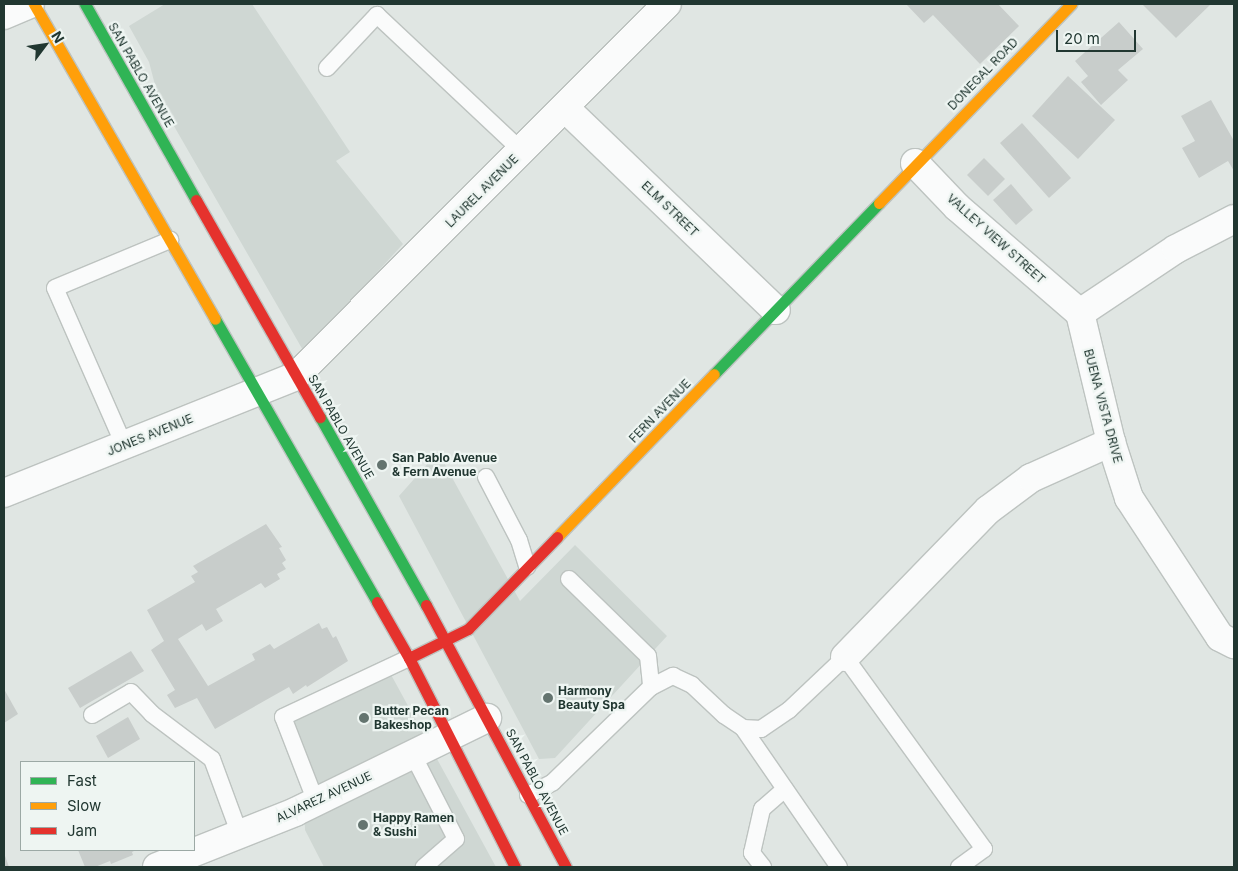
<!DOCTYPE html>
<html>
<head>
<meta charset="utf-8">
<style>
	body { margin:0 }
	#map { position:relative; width:1238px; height:871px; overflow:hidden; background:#e0e6e3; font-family:Inter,sans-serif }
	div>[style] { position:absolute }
	.built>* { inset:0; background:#cfd7d3 }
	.building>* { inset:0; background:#c8cdcb }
	.roads { filter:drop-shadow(1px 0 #bdc3c0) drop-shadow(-1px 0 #bdc3c0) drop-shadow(0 1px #bdc3c0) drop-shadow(0 -1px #bdc3c0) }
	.lane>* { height:16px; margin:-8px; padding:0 8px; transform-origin:8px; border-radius:8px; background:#fafbfb }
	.street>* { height:28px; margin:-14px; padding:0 14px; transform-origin:14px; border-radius:14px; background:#fafbfb }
	.fast>* { height:11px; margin:-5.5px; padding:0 5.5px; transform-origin:5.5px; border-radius:5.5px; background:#30b455 }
	.slow>* { height:11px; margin:-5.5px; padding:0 5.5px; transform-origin:5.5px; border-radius:5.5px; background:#ff9f0a }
	.jam>* { height:11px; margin:-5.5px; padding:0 5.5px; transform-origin:5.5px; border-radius:5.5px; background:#e5322d }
	.dots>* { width:14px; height:14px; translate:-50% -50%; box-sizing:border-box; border:2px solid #eef5f2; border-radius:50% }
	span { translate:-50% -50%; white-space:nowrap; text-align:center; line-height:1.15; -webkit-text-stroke:4.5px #eef5f2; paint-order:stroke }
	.street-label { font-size:12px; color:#213731 }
	.poi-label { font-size:12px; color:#213731; font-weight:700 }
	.left { translate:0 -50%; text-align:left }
	.frame { position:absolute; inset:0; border:5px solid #213731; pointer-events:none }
	.legend { position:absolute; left:20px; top:761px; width:175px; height:90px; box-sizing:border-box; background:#eef5f2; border:1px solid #9ca9a5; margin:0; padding:6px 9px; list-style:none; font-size:15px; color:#213731 }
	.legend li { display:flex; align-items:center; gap:10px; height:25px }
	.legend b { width:25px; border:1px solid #9ca9a5 }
	.north { position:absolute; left:20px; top:20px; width:50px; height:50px; -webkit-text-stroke:4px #eef5f2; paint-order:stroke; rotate:59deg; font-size:14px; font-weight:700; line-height:20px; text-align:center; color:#213731 }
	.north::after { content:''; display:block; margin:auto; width:18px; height:22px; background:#213731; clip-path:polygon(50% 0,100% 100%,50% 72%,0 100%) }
	.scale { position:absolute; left:1056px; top:30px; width:80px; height:22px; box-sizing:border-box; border:2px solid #213731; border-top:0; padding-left:6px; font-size:15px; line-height:18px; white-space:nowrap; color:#213731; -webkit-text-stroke:4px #eef5f2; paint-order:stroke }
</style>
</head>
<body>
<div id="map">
	<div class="built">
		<i style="clip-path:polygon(165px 4px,252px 4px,350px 152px,336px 161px,403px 244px,304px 352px,159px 100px,149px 62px,129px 26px)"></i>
		<i style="clip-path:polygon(438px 452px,520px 601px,575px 545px,667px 636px,555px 758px,539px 759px,399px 496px)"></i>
		<i style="clip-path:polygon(383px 660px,496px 867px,324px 867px,305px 830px,304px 796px,275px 712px)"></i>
	</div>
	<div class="building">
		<i style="clip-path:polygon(906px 4px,998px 4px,1019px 26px,980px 64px,933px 15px,924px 23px)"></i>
		<i style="clip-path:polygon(1142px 4px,1211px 4px,1176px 38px)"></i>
		<i style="clip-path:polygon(1119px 22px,1143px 49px,1118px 70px,1128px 80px,1101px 105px,1081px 82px,1088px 76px,1075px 61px)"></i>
		<i style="clip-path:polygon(1068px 76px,1115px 120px,1078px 159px,1032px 116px)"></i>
		<i style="clip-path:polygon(1211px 100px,1234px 141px,1234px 171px,1228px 161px,1199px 178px,1182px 148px,1195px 141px,1181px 116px)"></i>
		<i style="clip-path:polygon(1022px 123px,1071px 178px,1049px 198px,1000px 143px)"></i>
		<i style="clip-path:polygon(984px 158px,1005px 179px,988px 196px,967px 175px)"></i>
		<i style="clip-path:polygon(1011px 184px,1033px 210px,1016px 225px,993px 200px)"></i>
		<i style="clip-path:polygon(266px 524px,282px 547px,279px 548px,286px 560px,282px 563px,286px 569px,277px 574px,280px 579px,265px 588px,261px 583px,216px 609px,223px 621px,206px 631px,202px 624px,178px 639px,208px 686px,255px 660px,252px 654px,270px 644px,274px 649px,319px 623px,322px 629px,327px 627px,333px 638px,336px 636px,348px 661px,307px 687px,306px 685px,293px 694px,289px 687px,215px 729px,197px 698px,175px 708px,167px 695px,175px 690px,151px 650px,164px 641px,147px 610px,195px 582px,191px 576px,198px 572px,193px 566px)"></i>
		<i style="clip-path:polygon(131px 651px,144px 671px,80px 708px,68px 688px)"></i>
		<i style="clip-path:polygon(4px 689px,18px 714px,4px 723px)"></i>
		<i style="clip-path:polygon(128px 717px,140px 739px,108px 758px,96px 736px)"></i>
		<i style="clip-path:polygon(78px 850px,136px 850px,132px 852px,133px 855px,111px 864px,110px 861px,95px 867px,85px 867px)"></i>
		<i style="clip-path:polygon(4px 853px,9px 867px,4px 867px)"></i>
	</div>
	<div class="roads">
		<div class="lane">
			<i style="left:327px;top:68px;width:73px;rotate:-46.7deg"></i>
			<i style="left:377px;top:15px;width:199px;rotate:43.2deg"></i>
			<i style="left:124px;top:445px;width:171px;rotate:-113.7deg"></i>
			<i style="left:55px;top:288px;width:125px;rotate:-22.7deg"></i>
			<i style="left:486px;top:477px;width:71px;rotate:62.4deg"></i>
			<i style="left:519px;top:540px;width:28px;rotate:73deg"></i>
			<i style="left:569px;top:579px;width:110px;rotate:44.3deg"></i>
			<i style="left:648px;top:656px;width:31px;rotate:84deg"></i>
			<i style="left:92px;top:715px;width:45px;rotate:-30.5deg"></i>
			<i style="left:131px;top:692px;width:30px;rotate:46deg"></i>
			<i style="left:152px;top:714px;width:75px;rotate:36.9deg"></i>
			<i style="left:212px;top:759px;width:81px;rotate:69.8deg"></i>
			<i style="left:743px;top:728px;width:18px;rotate:3deg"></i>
			<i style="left:761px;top:729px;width:34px;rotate:-34deg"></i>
			<i style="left:789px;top:710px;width:77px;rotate:-43.4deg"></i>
			<i style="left:845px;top:657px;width:237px;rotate:54.1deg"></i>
			<i style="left:984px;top:849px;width:31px;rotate:144deg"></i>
			<i style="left:413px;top:755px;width:94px;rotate:62.9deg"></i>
			<i style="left:456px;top:839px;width:43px;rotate:138.8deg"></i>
			<i style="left:528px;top:795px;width:28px;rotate:-27deg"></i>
			<i style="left:553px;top:782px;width:136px;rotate:-44.1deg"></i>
			<i style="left:651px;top:687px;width:25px;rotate:-27deg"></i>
			<i style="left:673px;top:676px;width:21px;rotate:25deg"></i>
			<i style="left:692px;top:685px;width:44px;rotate:43.2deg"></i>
			<i style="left:724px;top:715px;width:23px;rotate:34deg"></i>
			<i style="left:743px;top:728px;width:169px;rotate:55.4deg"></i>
			<i style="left:316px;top:802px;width:91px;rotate:-111.2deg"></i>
			<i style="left:283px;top:717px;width:139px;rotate:-25.1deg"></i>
			<i style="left:763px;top:867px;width:18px;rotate:-128deg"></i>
			<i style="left:752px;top:853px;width:45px;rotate:-77.2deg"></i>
			<i style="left:762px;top:809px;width:30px;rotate:-41deg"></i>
		</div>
		<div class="street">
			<i style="left:4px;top:15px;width:28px;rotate:-23deg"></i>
			<i style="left:565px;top:108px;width:292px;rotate:43.8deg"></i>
			<i style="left:915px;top:163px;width:61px;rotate:46.3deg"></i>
			<i style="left:957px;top:207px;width:162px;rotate:40.8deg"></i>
			<i style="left:1080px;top:313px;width:133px;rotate:76.5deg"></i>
			<i style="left:1111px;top:442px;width:59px;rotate:72.2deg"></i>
			<i style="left:1129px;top:498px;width:166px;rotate:56.8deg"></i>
			<i style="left:1220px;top:637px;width:16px;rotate:27deg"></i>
			<i style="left:1080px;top:313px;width:115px;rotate:-33.7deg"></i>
			<i style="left:1176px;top:249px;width:65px;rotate:-27.3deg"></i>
			<i style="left:4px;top:493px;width:315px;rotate:-21.8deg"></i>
			<i style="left:296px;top:376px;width:525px;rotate:-45.08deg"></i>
			<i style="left:845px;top:657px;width:205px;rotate:-45.8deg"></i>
			<i style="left:988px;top:510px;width:54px;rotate:-36.7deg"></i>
			<i style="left:1031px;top:478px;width:88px;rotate:-24.2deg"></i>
			<i style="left:157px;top:867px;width:149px;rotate:-21.7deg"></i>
			<i style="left:295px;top:812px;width:214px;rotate:-26.1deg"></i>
		</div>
		<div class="fast">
			<i style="left:85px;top:4px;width:225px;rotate:60.5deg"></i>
			<i style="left:215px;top:319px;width:326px;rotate:60.2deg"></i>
			<i style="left:714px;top:374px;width:238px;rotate:-46deg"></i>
			<i style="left:320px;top:417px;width:216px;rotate:60.6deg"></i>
		</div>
		<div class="slow">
			<i style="left:34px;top:4px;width:363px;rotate:60.1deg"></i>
			<i style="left:879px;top:203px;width:277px;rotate:-46deg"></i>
			<i style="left:557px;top:537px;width:226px;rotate:-46.1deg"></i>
		</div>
		<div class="jam">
			<i style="left:196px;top:200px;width:250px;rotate:60.3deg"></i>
			<i style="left:377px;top:602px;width:64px;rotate:60.3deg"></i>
			<i style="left:409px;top:658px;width:234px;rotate:63.1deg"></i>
			<i style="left:426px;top:605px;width:297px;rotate:61.9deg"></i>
			<i style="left:409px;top:658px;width:66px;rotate:-26.2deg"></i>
			<i style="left:468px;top:629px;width:128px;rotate:-45.9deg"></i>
		</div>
	</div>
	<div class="dots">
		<i style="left:382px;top:465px;background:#64746f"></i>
		<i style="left:548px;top:698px;background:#64746f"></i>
		<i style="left:364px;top:718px;background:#64746f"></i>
		<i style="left:363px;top:825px;background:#64746f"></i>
	</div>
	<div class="street-label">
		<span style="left:983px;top:74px;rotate:-46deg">DONEGAL ROAD</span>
		<span style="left:141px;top:75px;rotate:60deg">SAN PABLO AVENUE</span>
		<span style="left:482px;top:191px;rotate:-45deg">LAUREL AVENUE</span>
		<span style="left:670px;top:209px;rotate:44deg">ELM STREET</span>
		<span style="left:996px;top:239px;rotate:42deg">VALLEY VIEW STREET</span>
		<span style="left:1103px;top:406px;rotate:75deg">BUENA VISTA DRIVE</span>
		<span style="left:660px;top:411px;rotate:-46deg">FERN AVENUE</span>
		<span style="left:341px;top:427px;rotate:60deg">SAN PABLO AVENUE</span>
		<span style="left:150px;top:435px;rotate:-22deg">JONES AVENUE</span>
		<span style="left:537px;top:782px;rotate:62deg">SAN PABLO AVENUE</span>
		<span style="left:324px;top:797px;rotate:-25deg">ALVAREZ AVENUE</span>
	</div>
	<div class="poi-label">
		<span class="left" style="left:392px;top:465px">San Pablo Avenue<br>&amp; Fern Avenue</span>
		<span class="left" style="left:558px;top:698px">Harmony<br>Beauty Spa</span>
		<span class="left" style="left:374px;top:718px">Butter Pecan<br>Bakeshop</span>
		<span class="left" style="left:373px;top:825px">Happy Ramen<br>&amp; Sushi</span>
	</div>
	<div class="frame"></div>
	<ul class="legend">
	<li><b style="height:6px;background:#30b455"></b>Fast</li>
	<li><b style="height:6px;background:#ff9f0a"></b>Slow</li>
	<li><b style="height:6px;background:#e5322d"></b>Jam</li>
	</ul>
	<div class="north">N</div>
	<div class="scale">20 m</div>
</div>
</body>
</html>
